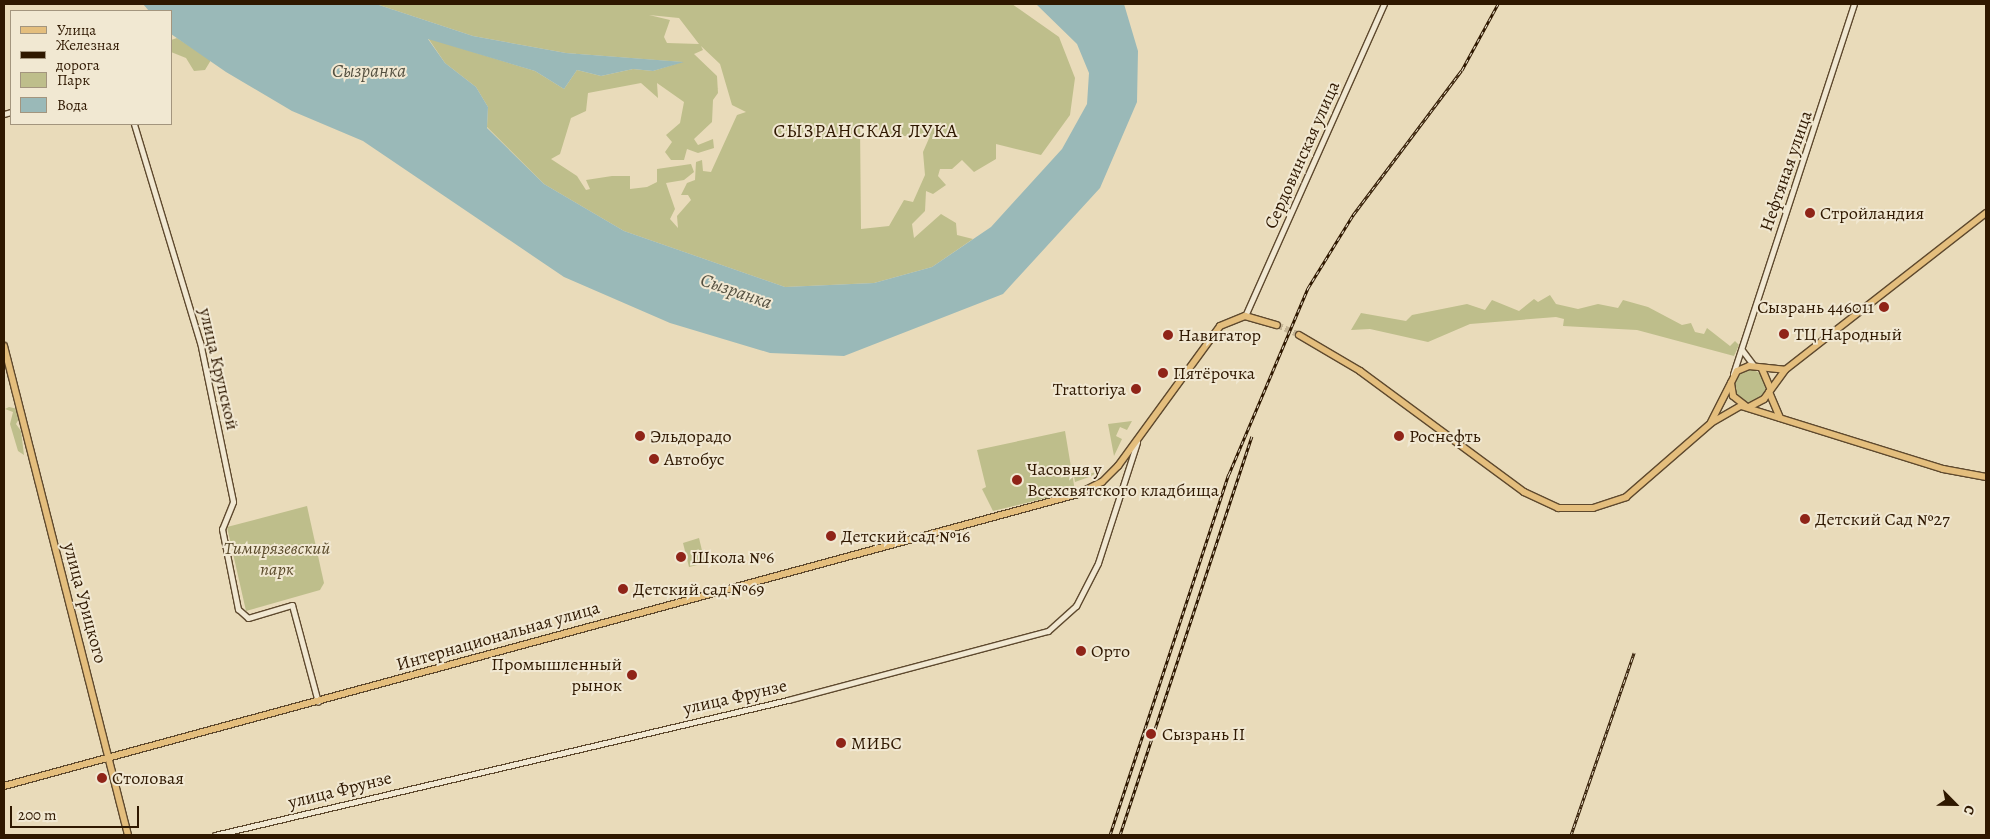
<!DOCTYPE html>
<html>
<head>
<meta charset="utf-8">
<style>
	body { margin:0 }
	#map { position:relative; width:1990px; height:839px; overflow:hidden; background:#e9dbba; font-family:Alegreya,serif }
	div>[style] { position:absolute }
	.green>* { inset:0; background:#bebe8b }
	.round { border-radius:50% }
	.water>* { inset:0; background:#9ab9b8 }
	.major-tunnel>* { height:6px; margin-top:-3px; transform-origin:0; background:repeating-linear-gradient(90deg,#c4b495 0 6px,transparent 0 9px) }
	.roads { filter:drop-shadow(1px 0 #5e492e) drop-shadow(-1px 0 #5e492e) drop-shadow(0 1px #5e492e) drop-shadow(0 -1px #5e492e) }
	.minor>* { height:5px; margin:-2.5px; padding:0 2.5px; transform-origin:2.5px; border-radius:2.5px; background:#f1e8d2 }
	.major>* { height:6px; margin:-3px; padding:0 3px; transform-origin:3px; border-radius:3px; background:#e4be7d }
	.rail>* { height:3px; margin-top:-1.5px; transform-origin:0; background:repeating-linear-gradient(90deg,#f1e8d2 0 4px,#2f1800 0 8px); box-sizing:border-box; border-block:1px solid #2f1800 }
	.dots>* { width:14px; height:14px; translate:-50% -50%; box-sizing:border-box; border:2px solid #f1e8d2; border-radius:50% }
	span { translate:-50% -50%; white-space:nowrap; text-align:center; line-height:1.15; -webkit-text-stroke:4px #f1e8d2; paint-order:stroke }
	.street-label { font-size:18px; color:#2f1800 }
	.poi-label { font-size:18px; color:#2f1800 }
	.left { translate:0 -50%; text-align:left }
	.right { translate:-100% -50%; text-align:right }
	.park-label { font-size:18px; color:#5a4a2a; font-style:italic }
	.water-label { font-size:19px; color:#545040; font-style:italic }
	.neighbourhood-label { font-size:19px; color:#2f1800; letter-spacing:1px }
	.frame { position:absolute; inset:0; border:5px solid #2f1800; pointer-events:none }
	.legend { position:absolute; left:10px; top:10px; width:162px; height:115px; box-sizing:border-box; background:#f1e8d2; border:1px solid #a3957e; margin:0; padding:6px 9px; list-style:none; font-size:15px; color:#2f1800 }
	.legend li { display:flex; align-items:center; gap:10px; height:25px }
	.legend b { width:25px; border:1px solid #a3957e }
	.north { position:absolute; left:1930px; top:779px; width:50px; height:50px; -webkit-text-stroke:4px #f1e8d2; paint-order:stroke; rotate:113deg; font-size:14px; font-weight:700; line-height:20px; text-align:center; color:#2f1800 }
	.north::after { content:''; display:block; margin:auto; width:18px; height:22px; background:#2f1800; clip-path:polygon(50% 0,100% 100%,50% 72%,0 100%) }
	.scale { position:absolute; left:10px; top:806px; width:129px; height:22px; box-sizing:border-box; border:2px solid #2f1800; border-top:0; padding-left:6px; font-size:15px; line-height:18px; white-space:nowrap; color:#2f1800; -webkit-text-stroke:4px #f1e8d2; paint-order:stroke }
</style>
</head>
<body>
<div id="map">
	<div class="green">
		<i style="clip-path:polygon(evenodd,376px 4px,1012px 4px,1059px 37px,1075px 78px,1070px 115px,1041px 155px,996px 144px,996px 159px,974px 172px,962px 160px,952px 169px,940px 169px,938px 176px,946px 185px,933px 194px,926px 191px,925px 211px,912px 224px,914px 238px,941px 214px,956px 223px,957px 235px,973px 239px,932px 267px,874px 283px,785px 287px,624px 231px,544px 184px,487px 127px,488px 107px,476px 87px,445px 63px,428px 38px,535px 71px,564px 89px,577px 70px,601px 76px,633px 69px,653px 71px,682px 62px,566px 53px,473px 36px,376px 4px,649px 15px,679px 18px,699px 44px,667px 43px,664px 37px,670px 20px,649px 15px,376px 4px,701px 46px,720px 64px,732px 105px,746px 112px,737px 115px,711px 172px,703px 171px,702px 160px,696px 162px,695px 180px,687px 183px,681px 195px,688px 195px,691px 200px,677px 216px,678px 228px,670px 219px,675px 209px,666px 183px,684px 180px,694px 172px,691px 164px,657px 169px,657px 182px,647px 187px,630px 189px,630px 176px,612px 176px,586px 180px,590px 189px,586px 190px,577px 176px,551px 159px,560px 154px,571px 118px,586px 111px,588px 93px,641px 83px,658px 98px,657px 83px,684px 102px,680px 123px,666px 135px,672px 142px,665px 152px,671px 160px,684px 160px,687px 149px,698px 153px,714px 148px,713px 139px,698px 145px,694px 139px,712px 122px,713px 100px,718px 93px,717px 76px,694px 54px,703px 50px,701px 46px,376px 4px,860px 124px,878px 125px,881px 136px,930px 136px,923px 152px,925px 175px,913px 202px,904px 200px,889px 226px,861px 229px,860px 124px)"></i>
		<i style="clip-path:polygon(177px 38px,211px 60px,205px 70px,194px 71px,186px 58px,171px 52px,171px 40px)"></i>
		<i style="clip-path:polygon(1550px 295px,1556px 304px,1578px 309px,1598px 304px,1618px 308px,1623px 300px,1648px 307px,1682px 325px,1691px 323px,1695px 332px,1704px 334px,1707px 328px,1730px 346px,1735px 341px,1739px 345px,1734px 356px,1637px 330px,1563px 326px,1564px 319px,1556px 317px,1470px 324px,1428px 342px,1370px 329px,1351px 330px,1361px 313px,1406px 321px,1412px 315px,1467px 304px,1485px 310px,1492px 300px,1519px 311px,1534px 299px,1538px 302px)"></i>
		<i class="round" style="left:1734px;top:370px;width:32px;height:32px"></i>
		<i style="clip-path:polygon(9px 407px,18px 409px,20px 417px,16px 424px,21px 431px,24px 455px,18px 451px,10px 424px,13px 412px,5px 409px)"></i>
		<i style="clip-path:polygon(1132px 421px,1127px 430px,1120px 427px,1116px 436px,1122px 439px,1114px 456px,1108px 424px)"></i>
		<i style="clip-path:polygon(1065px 431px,1075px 491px,993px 511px,982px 489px,986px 487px,977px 450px)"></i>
		<i style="clip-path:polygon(1098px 472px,1089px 477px,1075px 482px,1074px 476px)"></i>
		<i style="clip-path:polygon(307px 506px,324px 583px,320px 590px,246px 611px,227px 527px)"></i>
		<i style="clip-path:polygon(699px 538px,705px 563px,689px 567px,683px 543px)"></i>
	</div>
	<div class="water">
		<i style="clip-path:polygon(143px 4px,376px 4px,473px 36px,566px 53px,684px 62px,653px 71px,633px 69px,601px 76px,577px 70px,564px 89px,535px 71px,428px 39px,445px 63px,476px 87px,488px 107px,487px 128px,544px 184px,624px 231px,785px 287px,874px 283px,932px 267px,991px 227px,1062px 149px,1087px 104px,1089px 73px,1077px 44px,1036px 4px,1124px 4px,1138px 51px,1137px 102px,1100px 188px,1003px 294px,844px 356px,770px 353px,670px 323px,564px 277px,363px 141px,292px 111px,226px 72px,171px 34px,171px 11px,149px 11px)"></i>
	</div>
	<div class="major-tunnel">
		<i style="left:1277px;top:325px;width:24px;rotate:24deg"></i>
	</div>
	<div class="roads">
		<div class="minor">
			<i style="left:4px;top:114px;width:7px;rotate:-16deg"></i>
			<i style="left:134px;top:124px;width:228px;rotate:73.2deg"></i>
			<i style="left:200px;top:342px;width:163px;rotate:78.3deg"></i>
			<i style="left:233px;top:502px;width:29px;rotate:112deg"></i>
			<i style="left:222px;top:529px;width:82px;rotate:78.7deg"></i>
			<i style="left:238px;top:609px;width:13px;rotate:42deg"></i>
			<i style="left:248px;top:618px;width:46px;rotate:-16.5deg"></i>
			<i style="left:292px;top:605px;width:100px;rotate:75deg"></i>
			<i style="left:1245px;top:316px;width:342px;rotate:-66deg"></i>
			<i style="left:1742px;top:350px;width:20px;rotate:53deg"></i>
			<i style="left:1733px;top:374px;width:389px;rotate:-71.9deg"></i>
			<i style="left:215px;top:835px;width:589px;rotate:-13.26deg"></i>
			<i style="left:788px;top:700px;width:269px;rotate:-14.9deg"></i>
			<i style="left:1048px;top:631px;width:38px;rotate:-42deg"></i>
			<i style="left:1076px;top:606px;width:48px;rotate:-62.9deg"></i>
			<i style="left:1098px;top:563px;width:127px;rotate:-72.1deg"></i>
		</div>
		<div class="major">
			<i style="left:1299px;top:335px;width:71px;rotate:30.5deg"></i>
			<i style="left:1360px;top:371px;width:204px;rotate:36.4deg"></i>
			<i style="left:1524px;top:492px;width:38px;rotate:25deg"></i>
			<i style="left:1558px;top:508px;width:35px"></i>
			<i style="left:1593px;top:508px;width:35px;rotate:-18deg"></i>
			<i style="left:1626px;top:497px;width:113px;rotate:-41deg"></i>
			<i style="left:1711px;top:423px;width:34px;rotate:-30deg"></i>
			<i style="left:1741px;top:406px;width:212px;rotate:17.3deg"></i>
			<i style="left:1943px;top:469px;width:44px;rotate:10.5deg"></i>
			<i style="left:4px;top:346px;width:504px;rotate:75.77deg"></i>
			<i style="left:1762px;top:369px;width:21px;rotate:67deg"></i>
			<i style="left:1731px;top:383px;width:13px;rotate:81deg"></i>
			<i style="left:1733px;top:396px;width:16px;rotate:38deg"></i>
			<i style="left:1769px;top:392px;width:28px;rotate:67deg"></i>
			<i style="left:1749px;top:407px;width:17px;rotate:-28deg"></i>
			<i style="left:1764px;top:399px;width:36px;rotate:-54deg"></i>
			<i style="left:1785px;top:370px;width:255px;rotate:-38deg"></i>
			<i style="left:1711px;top:422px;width:57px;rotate:-63deg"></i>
			<i style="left:1737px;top:371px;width:13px;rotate:-23deg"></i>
			<i style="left:1749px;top:366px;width:36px;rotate:6deg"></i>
			<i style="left:4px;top:786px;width:1113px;rotate:-15.21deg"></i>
			<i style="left:1078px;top:494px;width:27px;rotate:-27deg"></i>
			<i style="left:1102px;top:482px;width:23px;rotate:-45deg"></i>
			<i style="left:1118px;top:466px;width:173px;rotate:-53.9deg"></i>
			<i style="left:1220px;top:326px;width:27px;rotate:-22deg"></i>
			<i style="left:1245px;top:316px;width:33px;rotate:16deg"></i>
		</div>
	</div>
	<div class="rail">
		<i style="left:1110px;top:835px;width:380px;rotate:-71.8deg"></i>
		<i style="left:1229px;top:474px;width:202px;rotate:-67deg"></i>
		<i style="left:1308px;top:288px;width:86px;rotate:-58.3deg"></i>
		<i style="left:1353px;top:215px;width:181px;rotate:-53.1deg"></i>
		<i style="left:1462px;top:70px;width:75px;rotate:-61.4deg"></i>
		<i style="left:1120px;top:835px;width:420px;rotate:-71.7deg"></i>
		<i style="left:1571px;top:835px;width:193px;rotate:-70.9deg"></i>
	</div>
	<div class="dots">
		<i style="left:1810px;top:213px;background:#8f2418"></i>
		<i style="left:1884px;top:307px;background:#8f2418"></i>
		<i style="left:1784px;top:334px;background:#8f2418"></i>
		<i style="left:1168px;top:335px;background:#8f2418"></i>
		<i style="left:1163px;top:373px;background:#8f2418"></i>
		<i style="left:1136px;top:389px;background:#8f2418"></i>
		<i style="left:640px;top:436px;background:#8f2418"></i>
		<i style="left:1399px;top:436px;background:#8f2418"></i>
		<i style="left:654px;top:459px;background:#8f2418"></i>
		<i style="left:1017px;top:480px;background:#8f2418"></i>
		<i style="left:1805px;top:519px;background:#8f2418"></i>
		<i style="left:831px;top:536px;background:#8f2418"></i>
		<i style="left:681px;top:557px;background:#8f2418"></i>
		<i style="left:623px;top:589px;background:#8f2418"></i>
		<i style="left:1081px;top:651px;background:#8f2418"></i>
		<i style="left:632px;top:675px;background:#8f2418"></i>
		<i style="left:1151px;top:734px;background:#8f2418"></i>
		<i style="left:841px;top:743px;background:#8f2418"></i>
		<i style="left:102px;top:778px;background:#8f2418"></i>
	</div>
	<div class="street-label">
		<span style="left:1302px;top:155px;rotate:-66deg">Сердовинская улица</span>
		<span style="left:1786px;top:171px;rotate:-71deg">Нефтяная улица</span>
		<span style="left:219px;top:369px;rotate:77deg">улица Крупской</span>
		<span style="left:85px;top:603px;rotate:75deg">улица Урицкого</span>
		<span style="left:498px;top:636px;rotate:-16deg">Интернациональная улица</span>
		<span style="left:735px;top:697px;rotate:-13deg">улица Фрунзе</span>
		<span style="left:340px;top:790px;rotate:-14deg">улица Фрунзе</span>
	</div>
	<div class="poi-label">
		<span class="left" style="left:1820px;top:213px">Стройландия</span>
		<span class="right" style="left:1874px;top:307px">Сызрань 446011</span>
		<span class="left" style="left:1794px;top:334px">ТЦ Народный</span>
		<span class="left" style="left:1178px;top:335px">Навигатор</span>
		<span class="left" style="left:1173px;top:373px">Пятёрочка</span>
		<span class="right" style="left:1126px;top:389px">Trattoriya</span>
		<span class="left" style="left:650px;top:436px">Эльдорадо</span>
		<span class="left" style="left:1409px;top:436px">Роснефть</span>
		<span class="left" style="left:664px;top:459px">Автобус</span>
		<span class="left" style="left:1027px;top:480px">Часовня у<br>Всехсвятского кладбища</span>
		<span class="left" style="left:1815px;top:519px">Детский Сад №27</span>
		<span class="left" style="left:841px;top:536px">Детский сад №16</span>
		<span class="left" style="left:691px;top:557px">Школа №6</span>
		<span class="left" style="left:633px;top:589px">Детский сад №69</span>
		<span class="left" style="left:1091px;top:651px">Орто</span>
		<span class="right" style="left:622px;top:675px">Промышленный<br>рынок</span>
		<span class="left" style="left:1162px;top:734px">Сызрань II</span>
		<span class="left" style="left:851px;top:743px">МИБС</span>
		<span class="left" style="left:112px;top:778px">Столовая</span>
	</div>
	<div class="park-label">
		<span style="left:277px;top:559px">Тимирязевский<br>парк</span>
	</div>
	<div class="water-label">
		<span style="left:369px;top:72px">Сызранка</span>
		<span style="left:736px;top:292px;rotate:19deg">Сызранка</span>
	</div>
	<div class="neighbourhood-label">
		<span style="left:866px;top:132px">СЫЗРАНСКАЯ ЛУКА</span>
	</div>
	<div class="frame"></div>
	<ul class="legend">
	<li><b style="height:6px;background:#e4be7d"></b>Улица</li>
	<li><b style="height:6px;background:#2f1800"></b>Железная дорога</li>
	<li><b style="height:14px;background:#bebe8b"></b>Парк</li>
	<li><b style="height:14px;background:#9ab9b8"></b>Вода</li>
	</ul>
	<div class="north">С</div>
	<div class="scale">200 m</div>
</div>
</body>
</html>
